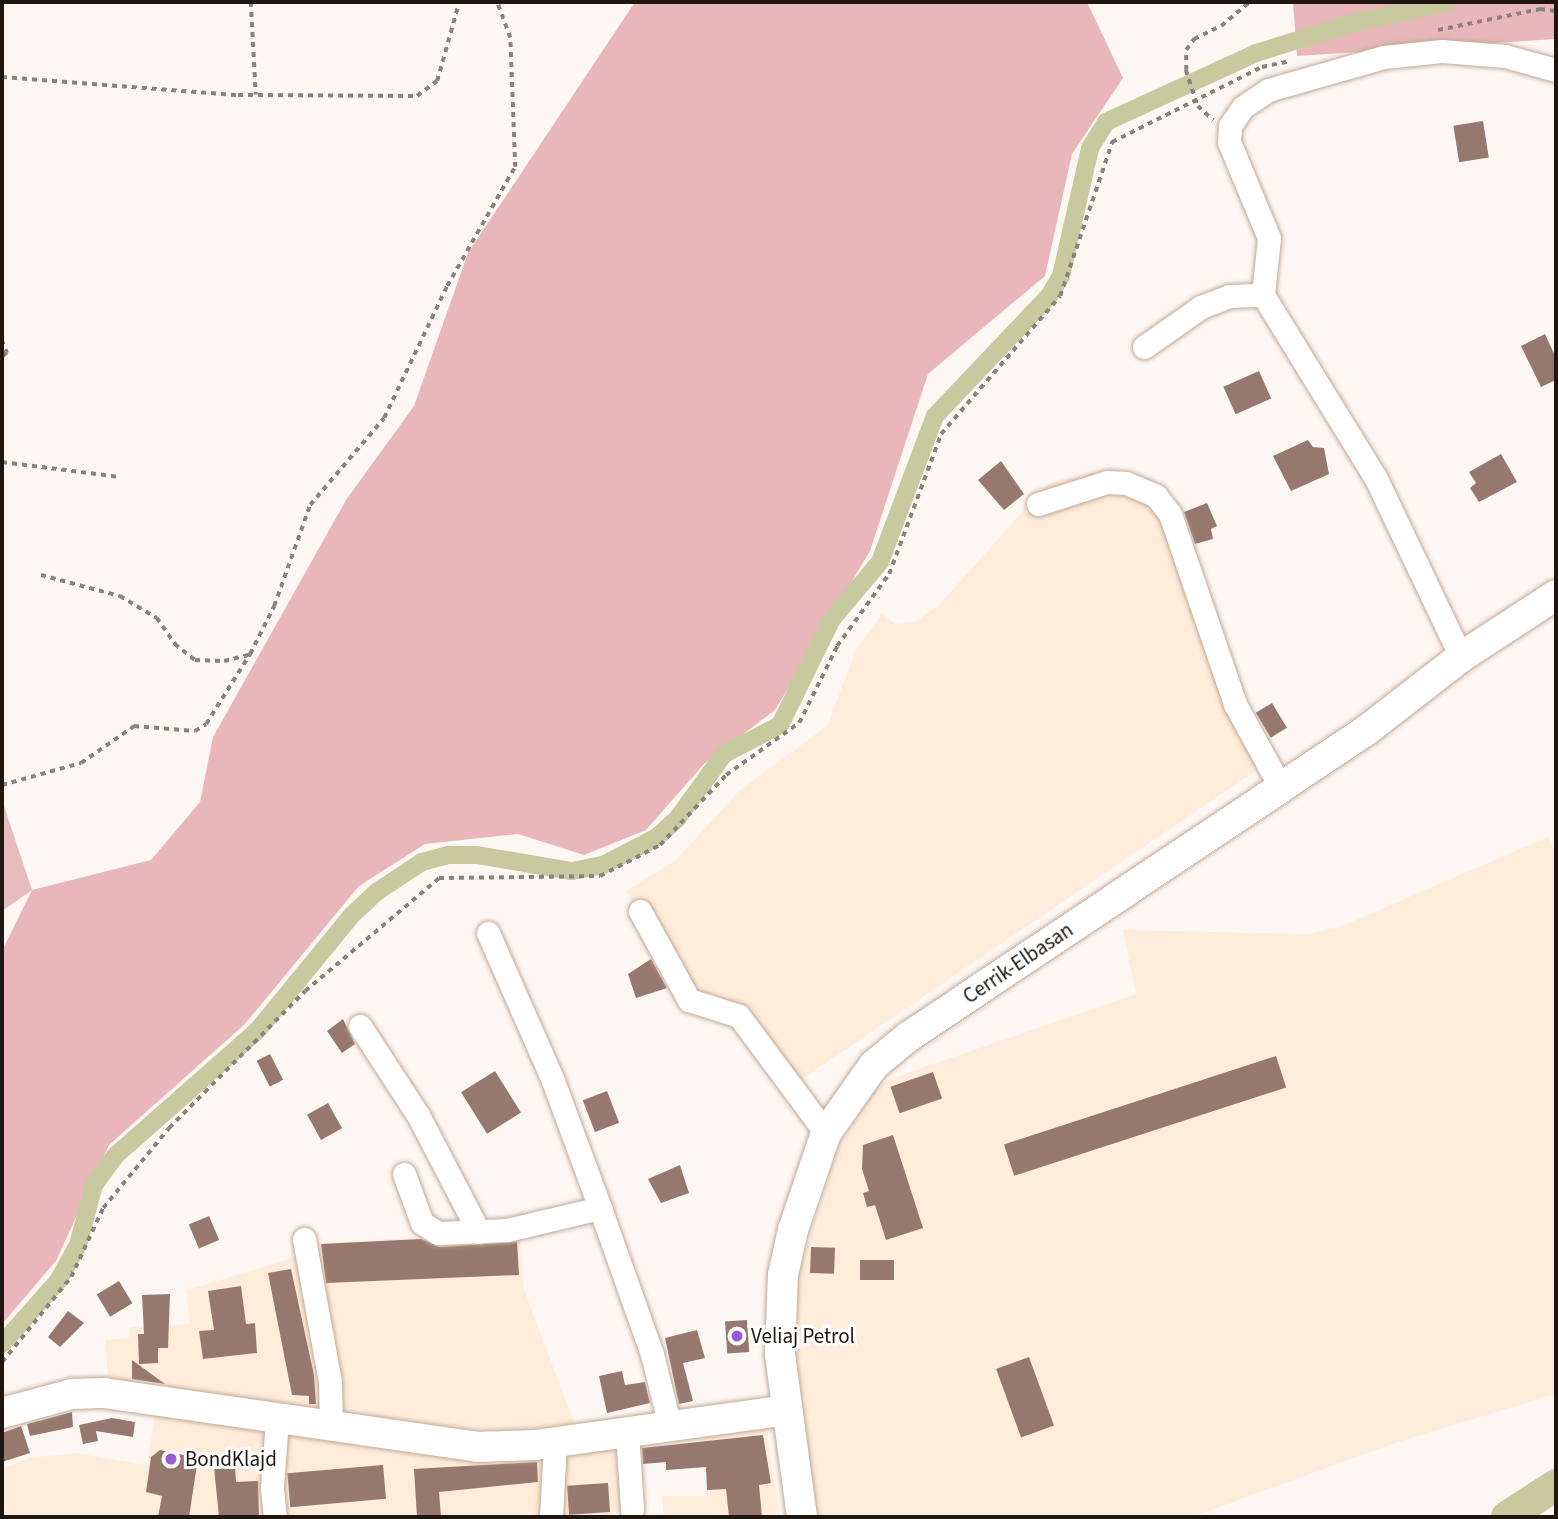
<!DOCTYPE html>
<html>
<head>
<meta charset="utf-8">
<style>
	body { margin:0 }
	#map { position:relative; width:1558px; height:1519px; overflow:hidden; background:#fdf7f3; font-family:"Source Sans 3",sans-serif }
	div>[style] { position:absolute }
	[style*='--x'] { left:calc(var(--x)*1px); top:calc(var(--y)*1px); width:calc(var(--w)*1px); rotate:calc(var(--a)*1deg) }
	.built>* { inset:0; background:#ffecdb }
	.green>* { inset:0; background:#e6bcbd }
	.forest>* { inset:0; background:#e9b7b9 }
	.canal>* { height:18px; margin:-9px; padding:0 9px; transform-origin:9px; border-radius:9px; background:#c7c99e }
	.river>* { height:32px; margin:-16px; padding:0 16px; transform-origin:16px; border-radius:16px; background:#c7c99e }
	.building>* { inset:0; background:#96786e; transform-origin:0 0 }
	.path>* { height:3.5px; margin-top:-1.75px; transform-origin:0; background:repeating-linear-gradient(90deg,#8a827d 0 5px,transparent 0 10px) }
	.roads { filter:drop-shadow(0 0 2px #c1a995) drop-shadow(0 0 2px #c1a995) }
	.minor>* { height:23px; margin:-11.5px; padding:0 11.5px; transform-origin:11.5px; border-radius:11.5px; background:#fff }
	.major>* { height:30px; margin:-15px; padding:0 15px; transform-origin:15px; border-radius:15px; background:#fff }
	.path-bridge>* { height:3.5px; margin-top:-1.75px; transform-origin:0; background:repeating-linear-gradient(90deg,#8a827d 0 5px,transparent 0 10px) }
	.dots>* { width:19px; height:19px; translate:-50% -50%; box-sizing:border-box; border:4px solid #fff; border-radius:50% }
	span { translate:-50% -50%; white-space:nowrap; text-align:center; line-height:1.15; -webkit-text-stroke:6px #fff; paint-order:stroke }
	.street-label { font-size:21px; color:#1f160f }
	.poi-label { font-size:21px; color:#1f160f }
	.left { translate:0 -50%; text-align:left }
	.frame { position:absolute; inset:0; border:4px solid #1f160f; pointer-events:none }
</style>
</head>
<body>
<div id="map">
	<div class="built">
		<i style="clip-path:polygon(1093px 472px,1127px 479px,1164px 510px,1267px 763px,780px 1094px,742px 1033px,723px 1017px,689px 1006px,626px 891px,675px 861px,739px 791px,827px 726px,857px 648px,882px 614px,896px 624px,917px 621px,940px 604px,1048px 483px)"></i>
		<i style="clip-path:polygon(1548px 837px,1556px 854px,1556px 1394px,1398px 1442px,1192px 1517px,816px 1517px,794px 1351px,795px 1284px,838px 1149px,870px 1094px,890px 1079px,1136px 994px,1123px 930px,1309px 934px,1342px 926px)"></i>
		<i style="clip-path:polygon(520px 1231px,524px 1290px,575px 1425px,530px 1431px,445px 1428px,108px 1378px,105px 1340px,129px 1338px,130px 1327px,189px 1324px,187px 1290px,290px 1259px,311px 1244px)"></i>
		<i style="clip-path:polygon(156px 1410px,618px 1442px,622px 1512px,614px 1513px,614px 1517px,2px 1517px,2px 1469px,29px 1458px,76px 1453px,147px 1465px)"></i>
		<i style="clip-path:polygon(766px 1428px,780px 1517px,664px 1517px,662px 1496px,707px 1496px,704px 1435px)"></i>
	</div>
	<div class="green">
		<i style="clip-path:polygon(2px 800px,32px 890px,2px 911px)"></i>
	</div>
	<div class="forest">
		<i style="clip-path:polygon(635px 2px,1087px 2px,1123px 78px,1072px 154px,1045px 276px,928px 374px,870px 551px,775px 710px,704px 764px,646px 830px,584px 855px,518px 834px,425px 844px,359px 886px,244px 1025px,109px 1145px,56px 1261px,2px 1324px,2px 951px,32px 890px,151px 860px,200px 802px,213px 737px,346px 500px,414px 406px,468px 253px)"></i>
		<i style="clip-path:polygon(1293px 2px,1556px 2px,1556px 39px,1297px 56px)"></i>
	</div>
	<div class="canal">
		<i style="--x:2;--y:1344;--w:84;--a:-48.4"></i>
		<i style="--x:58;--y:1281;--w:41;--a:-60.9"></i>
		<i style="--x:78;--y:1245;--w:62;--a:-75.1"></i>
		<i style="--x:94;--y:1185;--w:36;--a:-54"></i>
		<i style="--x:115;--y:1156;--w:189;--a:-41.4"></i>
		<i style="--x:257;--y:1031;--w:150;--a:-50.7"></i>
		<i style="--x:352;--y:915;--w:35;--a:-43"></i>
		<i style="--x:378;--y:891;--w:53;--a:-33.4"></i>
		<i style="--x:422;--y:862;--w:28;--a:-15"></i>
		<i style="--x:449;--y:855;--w:28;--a:0"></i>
		<i style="--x:477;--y:855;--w:96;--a:9.6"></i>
		<i style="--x:572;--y:871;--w:32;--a:-11"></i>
		<i style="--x:603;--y:865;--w:61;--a:-27.4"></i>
		<i style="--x:657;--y:837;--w:27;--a:-42"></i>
		<i style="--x:677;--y:819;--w:80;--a:-54.1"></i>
		<i style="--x:724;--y:754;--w:63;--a:-27.4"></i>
		<i style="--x:780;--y:725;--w:118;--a:-63.9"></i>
		<i style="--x:832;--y:619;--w:75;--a:-49.9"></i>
		<i style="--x:880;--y:562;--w:156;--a:-69.4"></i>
		<i style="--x:935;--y:416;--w:166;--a:-46.5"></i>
		<i style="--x:1049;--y:296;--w:23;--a:-59"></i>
		<i style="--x:1061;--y:276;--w:131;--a:-77.2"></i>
		<i style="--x:1090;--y:148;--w:31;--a:-58"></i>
		<i style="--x:1106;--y:122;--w:165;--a:-24.7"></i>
		<i style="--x:1256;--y:53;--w:102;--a:-17.2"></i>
		<i style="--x:1353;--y:23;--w:97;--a:-12.5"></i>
	</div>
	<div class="river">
		<i style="--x:1507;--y:1517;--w:59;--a:-33.1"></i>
	</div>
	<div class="building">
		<i style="left:1483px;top:121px;width:37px;height:30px;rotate:81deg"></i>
		<i style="clip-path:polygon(1545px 334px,1556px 358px,1556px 380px,1541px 387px,1521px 346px)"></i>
		<i style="left:1259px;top:371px;width:30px;height:39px;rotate:66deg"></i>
		<i style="clip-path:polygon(1308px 440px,1313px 447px,1324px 448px,1329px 474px,1291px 491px,1273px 456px)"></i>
		<i style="clip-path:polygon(1501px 454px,1517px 482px,1479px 502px,1470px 488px,1476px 483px,1469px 472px)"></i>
		<i style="clip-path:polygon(1001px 461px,1024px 494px,1004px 510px,978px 480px)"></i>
		<i style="clip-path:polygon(1207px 503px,1217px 526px,1211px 529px,1213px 539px,1195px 544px,1184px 512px)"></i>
		<i style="left:1272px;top:703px;width:29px;height:19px;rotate:59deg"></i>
		<i style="clip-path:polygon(651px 959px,667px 988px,636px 998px,628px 974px)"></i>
		<i style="clip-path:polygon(343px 1019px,355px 1044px,342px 1053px,327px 1031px)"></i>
		<i style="left:270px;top:1054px;width:29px;height:15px;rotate:63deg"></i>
		<i style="left:1276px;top:1056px;width:33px;height:286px;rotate:72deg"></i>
		<i style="left:495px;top:1071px;width:49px;height:40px;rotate:58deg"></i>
		<i style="left:933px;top:1072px;width:28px;height:45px;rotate:71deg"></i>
		<i style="left:607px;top:1091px;width:34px;height:26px;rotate:69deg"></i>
		<i style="left:328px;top:1103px;width:29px;height:24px;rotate:61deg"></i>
		<i style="clip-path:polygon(893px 1135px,923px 1228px,886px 1240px,875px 1205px,867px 1207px,863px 1193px,869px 1191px,862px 1169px,863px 1145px)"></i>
		<i style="clip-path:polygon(680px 1165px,689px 1193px,661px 1203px,648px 1179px)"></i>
		<i style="left:209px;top:1216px;width:26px;height:22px;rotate:67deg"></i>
		<i style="clip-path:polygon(421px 1239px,439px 1247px,517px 1242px,519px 1275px,326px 1283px,321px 1244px)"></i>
		<i style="left:811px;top:1247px;width:24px;height:26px;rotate:2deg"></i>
		<i style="left:860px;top:1260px;width:34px;height:20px"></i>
		<i style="clip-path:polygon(291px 1269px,314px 1375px,316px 1404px,309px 1404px,309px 1396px,292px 1395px,268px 1273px)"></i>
		<i style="left:119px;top:1281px;width:26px;height:26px;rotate:59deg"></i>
		<i style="clip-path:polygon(241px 1286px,246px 1324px,255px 1323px,257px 1353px,203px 1359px,199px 1331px,214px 1330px,208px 1291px)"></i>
		<i style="clip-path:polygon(170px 1294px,168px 1348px,158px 1348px,158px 1363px,139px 1364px,138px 1334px,144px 1334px,142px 1295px)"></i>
		<i style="clip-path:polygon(68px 1311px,84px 1323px,60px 1347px,48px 1337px)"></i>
		<i style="left:747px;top:1320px;width:32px;height:22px;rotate:86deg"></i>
		<i style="clip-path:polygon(697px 1330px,705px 1358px,683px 1363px,693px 1401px,679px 1404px,665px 1338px)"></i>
		<i style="left:1029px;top:1357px;width:73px;height:35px;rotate:70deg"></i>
		<i style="clip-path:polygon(132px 1360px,165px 1384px,132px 1379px)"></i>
		<i style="clip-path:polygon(622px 1371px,625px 1385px,645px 1382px,650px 1403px,607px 1413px,599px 1376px)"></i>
		<i style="clip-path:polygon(72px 1412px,73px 1427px,30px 1436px,27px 1424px)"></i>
		<i style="clip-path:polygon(112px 1418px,135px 1422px,133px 1437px,96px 1431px,98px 1441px,83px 1444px,79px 1425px)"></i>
		<i style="clip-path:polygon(21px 1426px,30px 1453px,2px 1462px,2px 1433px)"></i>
		<i style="clip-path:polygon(763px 1435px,771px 1483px,759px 1485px,762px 1517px,729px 1517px,726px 1489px,707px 1490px,706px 1467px,666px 1470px,666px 1462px,643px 1464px,642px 1448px)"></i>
		<i style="clip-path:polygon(160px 1450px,198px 1458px,189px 1517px,158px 1517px,162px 1496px,146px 1492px,151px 1457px)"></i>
		<i style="clip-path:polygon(537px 1462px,538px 1482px,439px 1492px,441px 1517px,417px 1517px,414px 1469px)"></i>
		<i style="clip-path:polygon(235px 1465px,236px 1482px,258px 1481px,259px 1517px,219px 1517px,214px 1467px)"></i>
		<i style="left:383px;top:1465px;width:34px;height:96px;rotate:85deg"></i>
		<i style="left:608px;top:1483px;width:29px;height:41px;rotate:86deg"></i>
	</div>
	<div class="path">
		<i style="--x:251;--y:2;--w:93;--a:86.9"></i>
		<i style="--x:1438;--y:30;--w:104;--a:-11.6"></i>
		<i style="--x:1540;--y:9;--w:16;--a:7"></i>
		<i style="--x:1186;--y:70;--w:20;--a:-90"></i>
		<i style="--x:1186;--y:50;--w:14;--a:-54"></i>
		<i style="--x:1194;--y:39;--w:30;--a:-26"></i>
		<i style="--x:1221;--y:26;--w:38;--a:-40"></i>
		<i style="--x:2;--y:77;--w:237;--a:4.4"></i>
		<i style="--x:238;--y:95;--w:179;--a:0.3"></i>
		<i style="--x:417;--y:96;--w:25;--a:-37"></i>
		<i style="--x:437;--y:81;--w:82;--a:-74.4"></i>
		<i style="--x:1198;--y:106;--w:21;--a:43"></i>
		<i style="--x:2;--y:340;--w:14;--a:69"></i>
		<i style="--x:7;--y:353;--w:6;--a:141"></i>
		<i style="--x:2;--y:462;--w:119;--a:7.2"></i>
		<i style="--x:41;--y:575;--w:82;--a:14.9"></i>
		<i style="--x:120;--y:596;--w:43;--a:30.7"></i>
		<i style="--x:157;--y:618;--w:32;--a:55"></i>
		<i style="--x:175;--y:644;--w:26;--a:39"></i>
		<i style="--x:195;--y:660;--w:29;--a:2"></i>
		<i style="--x:224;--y:661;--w:25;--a:-14"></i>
		<i style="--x:2;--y:785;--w:82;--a:-15.6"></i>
		<i style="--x:81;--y:763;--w:65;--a:-34.9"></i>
		<i style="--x:134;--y:726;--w:61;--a:4.7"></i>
		<i style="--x:195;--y:731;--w:13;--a:-32"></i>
		<i style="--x:206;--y:724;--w:83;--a:-57.8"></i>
		<i style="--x:250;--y:654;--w:54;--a:-63.4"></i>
		<i style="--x:274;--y:606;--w:107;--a:-70.4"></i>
		<i style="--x:310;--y:505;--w:114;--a:-49.6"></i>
		<i style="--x:384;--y:418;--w:146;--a:-64.5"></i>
		<i style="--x:447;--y:286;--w:137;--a:-60.3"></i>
		<i style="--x:515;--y:167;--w:129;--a:-92.2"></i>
		<i style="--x:510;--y:38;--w:38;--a:-110"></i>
		<i style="--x:2;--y:1362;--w:109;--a:-50.9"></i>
		<i style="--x:71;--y:1277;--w:76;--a:-65.1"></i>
		<i style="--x:103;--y:1208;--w:104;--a:-50.5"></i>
		<i style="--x:169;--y:1128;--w:193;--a:-45.2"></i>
		<i style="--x:305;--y:991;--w:175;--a:-40.1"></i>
		<i style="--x:439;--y:878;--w:161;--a:-0.7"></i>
		<i style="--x:600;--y:876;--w:68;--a:-27.3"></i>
		<i style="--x:660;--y:845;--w:96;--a:-46.7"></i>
		<i style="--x:726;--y:775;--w:90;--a:-35.5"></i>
		<i style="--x:799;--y:723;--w:86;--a:-63.7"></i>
		<i style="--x:837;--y:646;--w:89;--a:-54.2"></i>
		<i style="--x:889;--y:574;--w:149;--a:-69.6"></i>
		<i style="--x:941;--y:434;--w:182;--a:-49.2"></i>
		<i style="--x:1060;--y:296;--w:163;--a:-71.3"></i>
		<i style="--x:1112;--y:142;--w:168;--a:-26.6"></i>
		<i style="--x:1262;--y:67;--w:29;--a:-12"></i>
	</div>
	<div class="roads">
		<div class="minor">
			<i style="--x:1144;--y:347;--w:70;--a:-35.1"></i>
			<i style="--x:1201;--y:307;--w:30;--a:-21"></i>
			<i style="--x:1229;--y:296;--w:34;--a:-2"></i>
			<i style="--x:1038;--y:504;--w:72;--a:-17.7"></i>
			<i style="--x:1107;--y:482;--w:19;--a:3"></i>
			<i style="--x:1126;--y:483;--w:33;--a:23"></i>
			<i style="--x:1156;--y:496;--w:23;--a:52"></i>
			<i style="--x:1170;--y:514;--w:201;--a:71.1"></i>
			<i style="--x:1235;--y:704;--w:96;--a:61.3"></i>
			<i style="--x:1461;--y:657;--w:199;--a:-115.5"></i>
			<i style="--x:1375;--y:477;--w:214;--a:-121.6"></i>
			<i style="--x:1263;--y:295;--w:57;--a:-84"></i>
			<i style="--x:1269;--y:238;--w:104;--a:-112.6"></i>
			<i style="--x:1229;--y:142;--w:16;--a:-86"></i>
			<i style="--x:1230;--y:126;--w:23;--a:-56"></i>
			<i style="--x:1243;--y:107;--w:30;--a:-34"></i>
			<i style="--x:1268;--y:90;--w:121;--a:-15.9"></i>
			<i style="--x:1384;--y:57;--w:58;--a:-5.9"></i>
			<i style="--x:1442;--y:51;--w:63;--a:4.5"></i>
			<i style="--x:1505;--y:56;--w:53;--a:15.4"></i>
			<i style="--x:640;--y:911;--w:102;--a:61.2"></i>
			<i style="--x:689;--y:1000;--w:52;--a:17.7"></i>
			<i style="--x:739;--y:1016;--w:146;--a:53.4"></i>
			<i style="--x:488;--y:933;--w:158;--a:66.2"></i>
			<i style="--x:552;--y:1078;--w:139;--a:69.7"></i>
			<i style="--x:600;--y:1208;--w:155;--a:70.4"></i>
			<i style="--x:652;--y:1354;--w:75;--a:76.1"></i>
			<i style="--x:360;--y:1026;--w:106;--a:56.9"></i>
			<i style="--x:418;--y:1115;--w:132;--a:62.5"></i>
			<i style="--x:404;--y:1174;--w:52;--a:69.8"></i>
			<i style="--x:422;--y:1223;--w:19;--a:32"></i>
			<i style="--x:438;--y:1233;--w:69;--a:-2.5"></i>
			<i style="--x:507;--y:1230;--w:96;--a:-13.3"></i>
			<i style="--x:304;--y:1239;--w:145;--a:79.7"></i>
			<i style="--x:330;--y:1382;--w:45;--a:88.7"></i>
			<i style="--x:627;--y:1432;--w:78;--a:86.3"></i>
			<i style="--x:275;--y:1517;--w:30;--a:-96"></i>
			<i style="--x:272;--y:1487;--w:68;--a:-85.8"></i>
			<i style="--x:551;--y:1517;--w:75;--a:-86.9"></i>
		</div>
		<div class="major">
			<i style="--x:2;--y:1413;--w:73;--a:-15.2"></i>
			<i style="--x:72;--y:1394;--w:32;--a:-2"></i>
			<i style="--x:104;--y:1393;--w:377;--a:8.2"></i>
			<i style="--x:477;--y:1447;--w:58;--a:-2"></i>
			<i style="--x:535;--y:1445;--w:254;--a:-7.9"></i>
			<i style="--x:802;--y:1517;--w:163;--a:-97.7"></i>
			<i style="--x:780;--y:1355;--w:80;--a:-87.9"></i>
			<i style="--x:783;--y:1275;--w:46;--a:-77.5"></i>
			<i style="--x:793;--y:1230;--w:102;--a:-71.2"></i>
			<i style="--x:826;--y:1133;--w:83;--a:-54.8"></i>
			<i style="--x:874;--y:1065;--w:44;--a:-39.5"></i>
			<i style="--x:908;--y:1037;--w:552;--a:-33.78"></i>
			<i style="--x:1367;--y:730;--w:119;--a:-37.8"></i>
			<i style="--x:1461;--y:657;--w:113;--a:-33.1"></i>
		</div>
	</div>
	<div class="path-bridge">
		<i style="--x:1186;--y:70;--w:38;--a:72"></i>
	</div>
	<div class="dots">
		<i style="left:737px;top:1336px;background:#995cd3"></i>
		<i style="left:171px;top:1459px;background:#995cd3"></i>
	</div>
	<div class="street-label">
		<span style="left:1018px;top:963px;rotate:-34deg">Cerrik-Elbasan</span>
	</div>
	<div class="poi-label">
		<span class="left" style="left:751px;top:1336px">Veliaj Petrol</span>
		<span class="left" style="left:185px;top:1459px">BondKlajd</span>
	</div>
	<div class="frame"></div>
</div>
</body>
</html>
